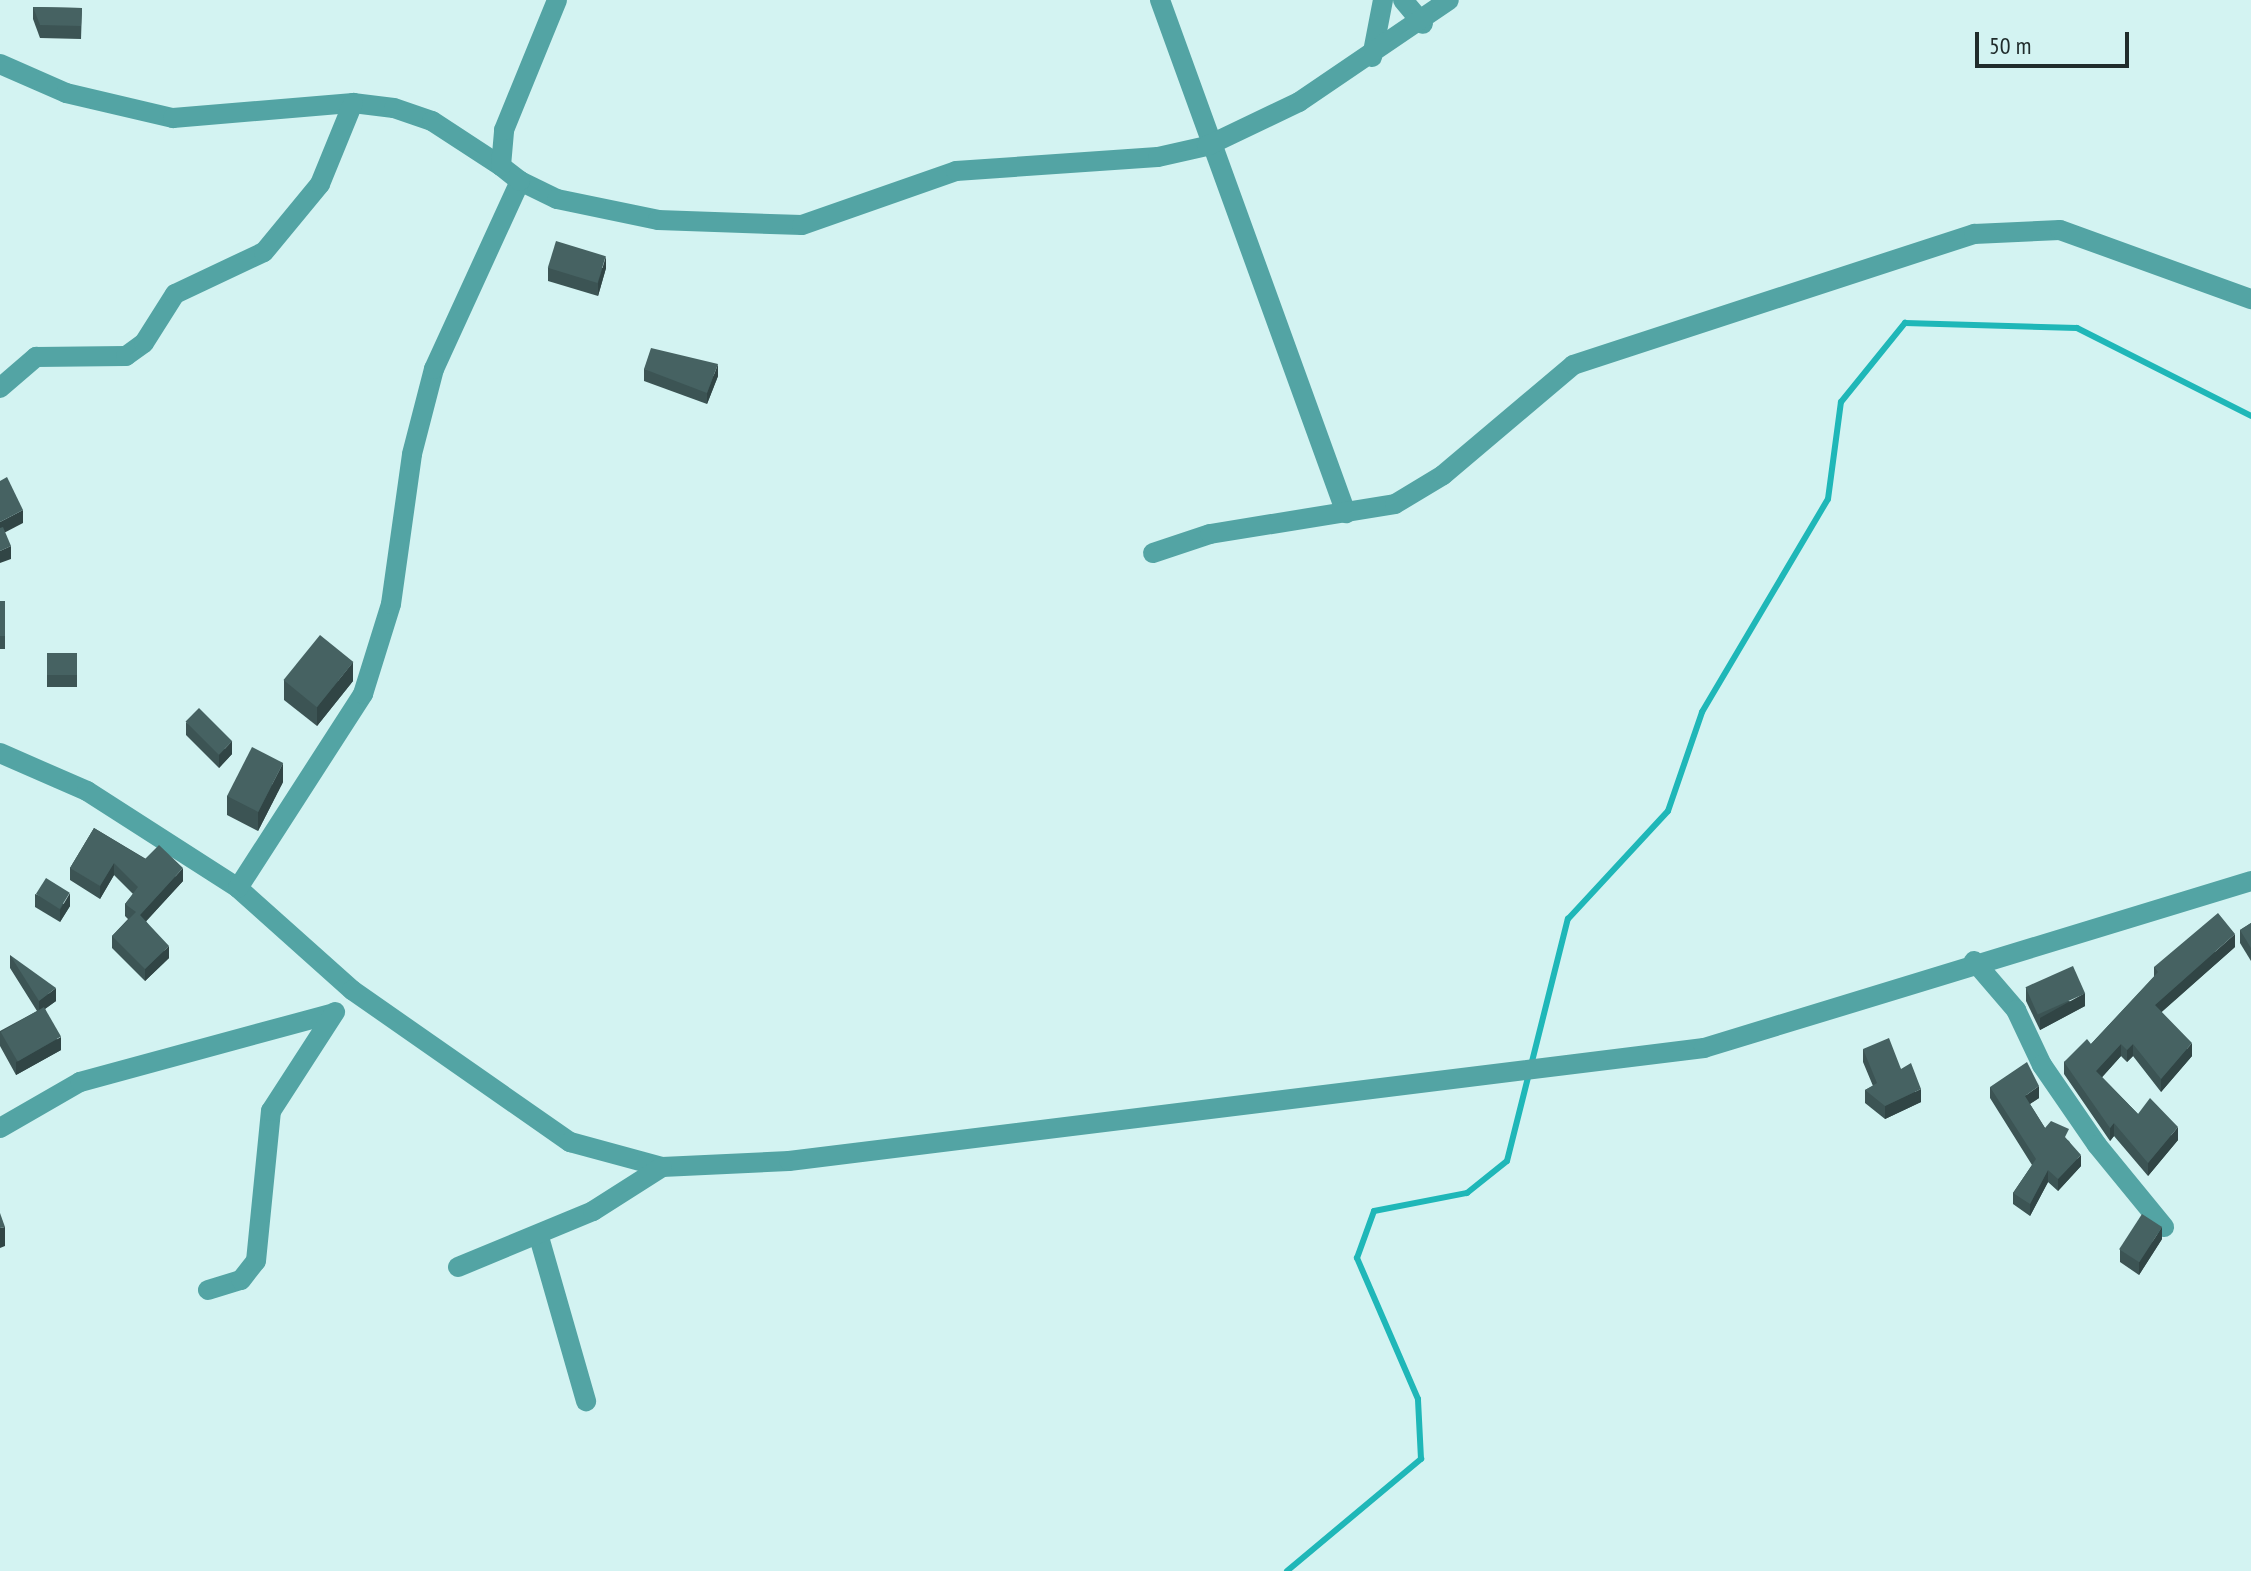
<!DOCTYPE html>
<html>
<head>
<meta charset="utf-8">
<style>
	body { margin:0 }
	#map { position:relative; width:2251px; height:1571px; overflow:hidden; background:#d3f3f2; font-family:"PT Sans Narrow",sans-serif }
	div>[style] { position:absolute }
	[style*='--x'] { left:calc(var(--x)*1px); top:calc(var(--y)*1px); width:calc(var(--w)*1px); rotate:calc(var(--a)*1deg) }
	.stream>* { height:6px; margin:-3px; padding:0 3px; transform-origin:3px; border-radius:3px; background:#1fb7b8 }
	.minor>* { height:20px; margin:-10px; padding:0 10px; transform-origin:10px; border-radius:10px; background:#53a4a4 }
	.wall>* { inset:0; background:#3c5454; transform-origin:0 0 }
	.shaded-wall>* { inset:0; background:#314545 }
	.building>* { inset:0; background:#466262; transform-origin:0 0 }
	span { translate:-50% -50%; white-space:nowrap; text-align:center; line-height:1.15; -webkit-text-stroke:8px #d3f3f2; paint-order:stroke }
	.scale { position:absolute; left:1975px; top:32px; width:154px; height:36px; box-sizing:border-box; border:4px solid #202c2c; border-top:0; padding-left:10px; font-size:24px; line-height:28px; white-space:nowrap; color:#202c2c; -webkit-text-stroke:6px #d3f3f2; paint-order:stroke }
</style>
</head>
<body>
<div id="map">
	<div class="stream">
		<i style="--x:1287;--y:1571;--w:175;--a:-39.9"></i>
		<i style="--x:1421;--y:1459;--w:60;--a:-92.9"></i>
		<i style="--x:1418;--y:1399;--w:154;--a:-113.4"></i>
		<i style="--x:1357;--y:1258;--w:50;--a:-70.1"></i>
		<i style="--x:1374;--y:1211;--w:95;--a:-11"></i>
		<i style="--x:1467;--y:1193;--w:51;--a:-38.7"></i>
		<i style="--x:1507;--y:1161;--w:250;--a:-75.9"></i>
		<i style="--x:1568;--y:919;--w:147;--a:-47.2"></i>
		<i style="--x:1668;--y:811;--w:105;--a:-71"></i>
		<i style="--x:1702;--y:712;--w:247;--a:-59.4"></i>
		<i style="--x:1828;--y:499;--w:98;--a:-82.4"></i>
		<i style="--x:1841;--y:402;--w:102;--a:-51"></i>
		<i style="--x:1905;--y:323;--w:172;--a:1.7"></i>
		<i style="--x:2077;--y:328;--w:195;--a:26.8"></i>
	</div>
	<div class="minor">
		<i style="--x:1160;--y:0;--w:546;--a:70.07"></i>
		<i style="--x:1403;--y:0;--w:31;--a:50"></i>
		<i style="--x:1372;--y:57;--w:58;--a:-79.1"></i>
		<i style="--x:0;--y:64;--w:72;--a:23.7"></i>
		<i style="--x:66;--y:93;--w:110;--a:13.2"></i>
		<i style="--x:173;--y:118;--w:181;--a:-4.8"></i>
		<i style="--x:353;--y:103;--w:41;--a:7"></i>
		<i style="--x:394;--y:108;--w:40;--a:18.9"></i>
		<i style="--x:432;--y:121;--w:82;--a:33.1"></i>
		<i style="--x:520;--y:181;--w:41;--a:25.9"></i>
		<i style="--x:557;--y:199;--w:103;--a:11.7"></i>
		<i style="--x:658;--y:220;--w:144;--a:2"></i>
		<i style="--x:802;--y:225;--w:163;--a:-19.3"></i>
		<i style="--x:956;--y:171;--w:202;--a:-4"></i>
		<i style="--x:1158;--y:157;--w:50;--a:-12.7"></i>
		<i style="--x:1207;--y:146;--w:102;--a:-25.6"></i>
		<i style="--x:1299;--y:102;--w:181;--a:-34.2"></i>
		<i style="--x:0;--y:388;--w:48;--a:-40.7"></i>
		<i style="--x:36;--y:357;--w:90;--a:-0.6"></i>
		<i style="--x:126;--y:356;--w:22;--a:-36"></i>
		<i style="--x:144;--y:343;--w:58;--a:-57.7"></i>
		<i style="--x:175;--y:294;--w:98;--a:-25.3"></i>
		<i style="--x:264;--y:252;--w:88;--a:-50.5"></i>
		<i style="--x:320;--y:184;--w:87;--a:-67.8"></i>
		<i style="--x:1153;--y:553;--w:60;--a:-18.4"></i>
		<i style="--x:1210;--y:534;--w:187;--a:-9.2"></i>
		<i style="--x:1395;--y:504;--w:56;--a:-31.1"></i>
		<i style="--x:1443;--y:475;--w:170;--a:-40.2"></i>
		<i style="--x:1573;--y:365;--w:422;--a:-18.1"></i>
		<i style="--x:1974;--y:234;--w:86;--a:-2.7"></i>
		<i style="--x:2060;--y:230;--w:203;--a:19.9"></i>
		<i style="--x:0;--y:753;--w:95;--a:23.6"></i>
		<i style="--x:87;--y:791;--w:179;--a:32.7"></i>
		<i style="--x:238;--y:888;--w:153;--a:41.8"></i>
		<i style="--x:352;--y:990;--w:266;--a:34.9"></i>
		<i style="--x:570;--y:1142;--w:95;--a:15.2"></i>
		<i style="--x:662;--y:1167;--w:127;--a:-2.7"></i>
		<i style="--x:789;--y:1161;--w:922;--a:-7.04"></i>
		<i style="--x:1704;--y:1048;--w:572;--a:-16.98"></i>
		<i style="--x:238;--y:888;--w:231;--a:-57.2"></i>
		<i style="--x:363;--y:694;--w:94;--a:-72.7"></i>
		<i style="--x:391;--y:604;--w:151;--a:-82"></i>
		<i style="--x:412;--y:454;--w:88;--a:-75.5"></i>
		<i style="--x:434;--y:369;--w:207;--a:-65.4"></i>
		<i style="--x:520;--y:181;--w:24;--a:-142"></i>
		<i style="--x:501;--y:166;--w:36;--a:-85"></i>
		<i style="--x:504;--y:130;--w:140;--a:-67.8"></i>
		<i style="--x:1974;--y:961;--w:65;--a:49.4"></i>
		<i style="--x:2016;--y:1010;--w:61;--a:64.7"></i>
		<i style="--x:2042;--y:1065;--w:97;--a:55.5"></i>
		<i style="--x:2097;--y:1145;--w:106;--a:50.7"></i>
		<i style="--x:0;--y:1128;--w:92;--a:-29.9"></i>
		<i style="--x:80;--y:1082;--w:263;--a:-15.2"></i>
		<i style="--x:539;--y:1237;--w:171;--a:74"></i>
		<i style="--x:458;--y:1267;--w:146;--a:-22.5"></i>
		<i style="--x:593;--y:1211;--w:82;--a:-32.5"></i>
		<i style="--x:208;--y:1290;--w:34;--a:-17"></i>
		<i style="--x:241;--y:1280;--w:24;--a:-52"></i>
		<i style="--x:256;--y:1261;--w:151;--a:-84.3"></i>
		<i style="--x:271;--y:1111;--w:118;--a:-57.1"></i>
	</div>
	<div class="wall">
		<i style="clip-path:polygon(33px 7px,82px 8px,81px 39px,40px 38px,33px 19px)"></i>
		<i style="clip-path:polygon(548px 268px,606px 268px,598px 296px,548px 281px)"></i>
		<i style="clip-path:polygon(644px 369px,718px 376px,707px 404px,644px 381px)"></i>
		<i style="left:0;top:601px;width:5px;height:48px"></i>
		<i style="left:47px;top:653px;width:30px;height:34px"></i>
		<i style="clip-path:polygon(284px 680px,353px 681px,317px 726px,284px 700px)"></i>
		<i style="clip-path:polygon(186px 722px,232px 754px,219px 768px,186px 735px)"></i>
		<i style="clip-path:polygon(283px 782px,258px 831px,227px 815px,227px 796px)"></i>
		<i style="clip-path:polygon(94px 828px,183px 881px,146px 921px,169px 958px,145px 981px,112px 948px,112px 936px,128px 919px,125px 916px,125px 904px,133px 894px,114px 875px,100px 899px,70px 880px,70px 868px)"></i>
		<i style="clip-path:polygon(35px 894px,70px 906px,60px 922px,35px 907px)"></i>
		<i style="clip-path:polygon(2251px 923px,2251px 961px,2240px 943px,2240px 930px)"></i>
		<i style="clip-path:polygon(2235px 947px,2161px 1012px,2192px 1056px,2161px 1092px,2133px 1056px,2127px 1062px,2121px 1056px,2102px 1077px,2138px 1114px,2178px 1140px,2148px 1176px,2114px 1136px,2110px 1141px,2064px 1074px,2064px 1062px,2091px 1044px,2154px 977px,2154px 967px)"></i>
		<i style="clip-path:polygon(10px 955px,56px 1001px,45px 1009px,61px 1050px,16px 1075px,0 1046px,0 1031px,37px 1011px,10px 968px)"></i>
		<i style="clip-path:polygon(2026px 988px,2085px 1006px,2040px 1030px,2026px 1001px)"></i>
		<i style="clip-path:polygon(1863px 1049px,1901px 1069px,1921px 1102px,1885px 1119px,1865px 1103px,1865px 1090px,1873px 1086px,1863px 1062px)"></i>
		<i style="clip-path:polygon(1990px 1087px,2039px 1098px,2030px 1104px,2045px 1128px,2069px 1141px,2081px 1166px,2058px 1191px,2048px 1182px,2030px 1216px,2013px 1204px,2013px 1193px,2032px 1165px,1990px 1098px)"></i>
		<i style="clip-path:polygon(2162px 1239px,2139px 1275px,2120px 1262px,2120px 1250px)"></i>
	</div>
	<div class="shaded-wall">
		<i style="clip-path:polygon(606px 256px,606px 268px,598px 296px,598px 283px)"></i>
		<i style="clip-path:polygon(718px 364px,718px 376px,707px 404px,707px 393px)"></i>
		<i style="clip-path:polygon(23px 510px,23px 523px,0 535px,0 522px)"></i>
		<i style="clip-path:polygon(11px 546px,11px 559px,0 563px,0 551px)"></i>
		<i style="clip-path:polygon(353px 662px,353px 681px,317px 726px,317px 707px)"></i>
		<i style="clip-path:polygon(232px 741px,232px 754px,219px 768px,219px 755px)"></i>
		<i style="clip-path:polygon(283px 763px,283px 782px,258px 831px,258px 812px)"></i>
		<i style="clip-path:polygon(114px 863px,114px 875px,100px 899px,100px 886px)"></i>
		<i style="clip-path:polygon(183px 868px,183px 881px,140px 928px,140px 915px)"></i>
		<i style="clip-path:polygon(70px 893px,70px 906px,60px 922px,60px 910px)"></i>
		<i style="clip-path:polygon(2235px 934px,2235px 947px,2155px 1018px,2155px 1005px)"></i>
		<i style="clip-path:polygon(169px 946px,169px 958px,145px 981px,145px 969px)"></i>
		<i style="clip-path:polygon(56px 988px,56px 1001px,39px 1013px,39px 1001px)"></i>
		<i style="clip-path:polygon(2085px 993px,2085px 1006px,2040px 1030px,2040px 1018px)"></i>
		<i style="clip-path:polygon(61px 1037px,61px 1050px,16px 1075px,16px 1062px)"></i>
		<i style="clip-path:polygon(2192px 1043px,2192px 1056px,2161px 1092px,2161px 1079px)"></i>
		<i style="clip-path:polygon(2121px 1044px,2121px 1056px,2096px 1084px,2096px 1071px)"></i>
		<i style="clip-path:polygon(2133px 1044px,2133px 1056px,2127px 1062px,2127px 1050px)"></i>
		<i style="clip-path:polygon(2039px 1086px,2039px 1098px,2025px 1107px,2025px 1096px)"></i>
		<i style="clip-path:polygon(1921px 1089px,1921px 1102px,1885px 1119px,1885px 1106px)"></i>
		<i style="clip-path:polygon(2114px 1123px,2114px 1136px,2110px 1141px,2110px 1128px)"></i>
		<i style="clip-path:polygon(2178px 1127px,2178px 1140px,2148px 1176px,2148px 1163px)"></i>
		<i style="clip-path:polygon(2081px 1155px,2081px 1166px,2058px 1191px,2058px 1179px)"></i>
		<i style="clip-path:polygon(2048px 1170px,2048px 1182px,2030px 1216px,2030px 1204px)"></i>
		<i style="clip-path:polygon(5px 1227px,5px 1246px,0 1248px,0 1228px)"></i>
		<i style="clip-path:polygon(2162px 1227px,2162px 1239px,2139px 1275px,2139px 1262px)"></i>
	</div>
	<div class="building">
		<i style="clip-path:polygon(33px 7px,82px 8px,81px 26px,40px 25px)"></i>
		<i style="left:556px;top:241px;width:52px;height:28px;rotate:17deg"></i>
		<i style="clip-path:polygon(651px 348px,718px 364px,707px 393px,644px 369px)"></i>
		<i style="clip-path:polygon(7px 477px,23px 510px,0 522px,0 481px)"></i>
		<i style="clip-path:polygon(3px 527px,11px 546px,0 551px,0 528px)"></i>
		<i style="left:0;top:601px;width:5px;height:35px"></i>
		<i style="left:320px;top:635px;width:43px;height:58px;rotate:39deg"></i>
		<i style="left:47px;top:653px;width:30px;height:22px"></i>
		<i style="left:199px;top:708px;width:47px;height:19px;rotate:45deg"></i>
		<i style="left:252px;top:747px;width:35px;height:55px;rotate:27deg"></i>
		<i style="clip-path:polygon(94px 828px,145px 859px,159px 845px,183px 868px,140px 915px,169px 946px,145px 969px,112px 936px,136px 912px,125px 904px,138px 887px,114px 863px,100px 886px,70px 868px)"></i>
		<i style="left:46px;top:878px;width:28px;height:19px;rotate:32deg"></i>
		<i style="clip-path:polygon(2218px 913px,2235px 934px,2155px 1005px,2192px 1043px,2161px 1079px,2133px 1044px,2127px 1050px,2121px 1044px,2096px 1071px,2138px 1114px,2150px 1098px,2178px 1127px,2148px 1163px,2114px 1123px,2110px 1128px,2064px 1062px,2087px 1039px,2091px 1044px,2158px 972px,2154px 967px)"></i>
		<i style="clip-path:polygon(2251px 923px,2251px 948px,2240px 930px)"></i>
		<i style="clip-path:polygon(10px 955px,56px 988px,39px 1001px)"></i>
		<i style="left:2073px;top:966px;width:30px;height:52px;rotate:66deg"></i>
		<i style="left:44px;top:1007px;width:34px;height:50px;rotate:60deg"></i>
		<i style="clip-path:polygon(1889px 1038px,1901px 1069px,1911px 1063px,1921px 1089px,1885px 1106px,1865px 1090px,1877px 1083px,1863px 1049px)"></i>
		<i style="clip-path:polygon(2027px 1062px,2039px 1086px,2025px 1096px,2045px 1128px,2051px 1121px,2069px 1129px,2065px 1137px,2081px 1155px,2058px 1179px,2048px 1170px,2030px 1204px,2013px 1193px,2036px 1159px,1990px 1087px)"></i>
		<i style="clip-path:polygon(0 1213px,5px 1227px,0 1228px)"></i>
		<i style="left:2142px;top:1214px;width:24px;height:42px;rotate:33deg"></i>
	</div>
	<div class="scale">50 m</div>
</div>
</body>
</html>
